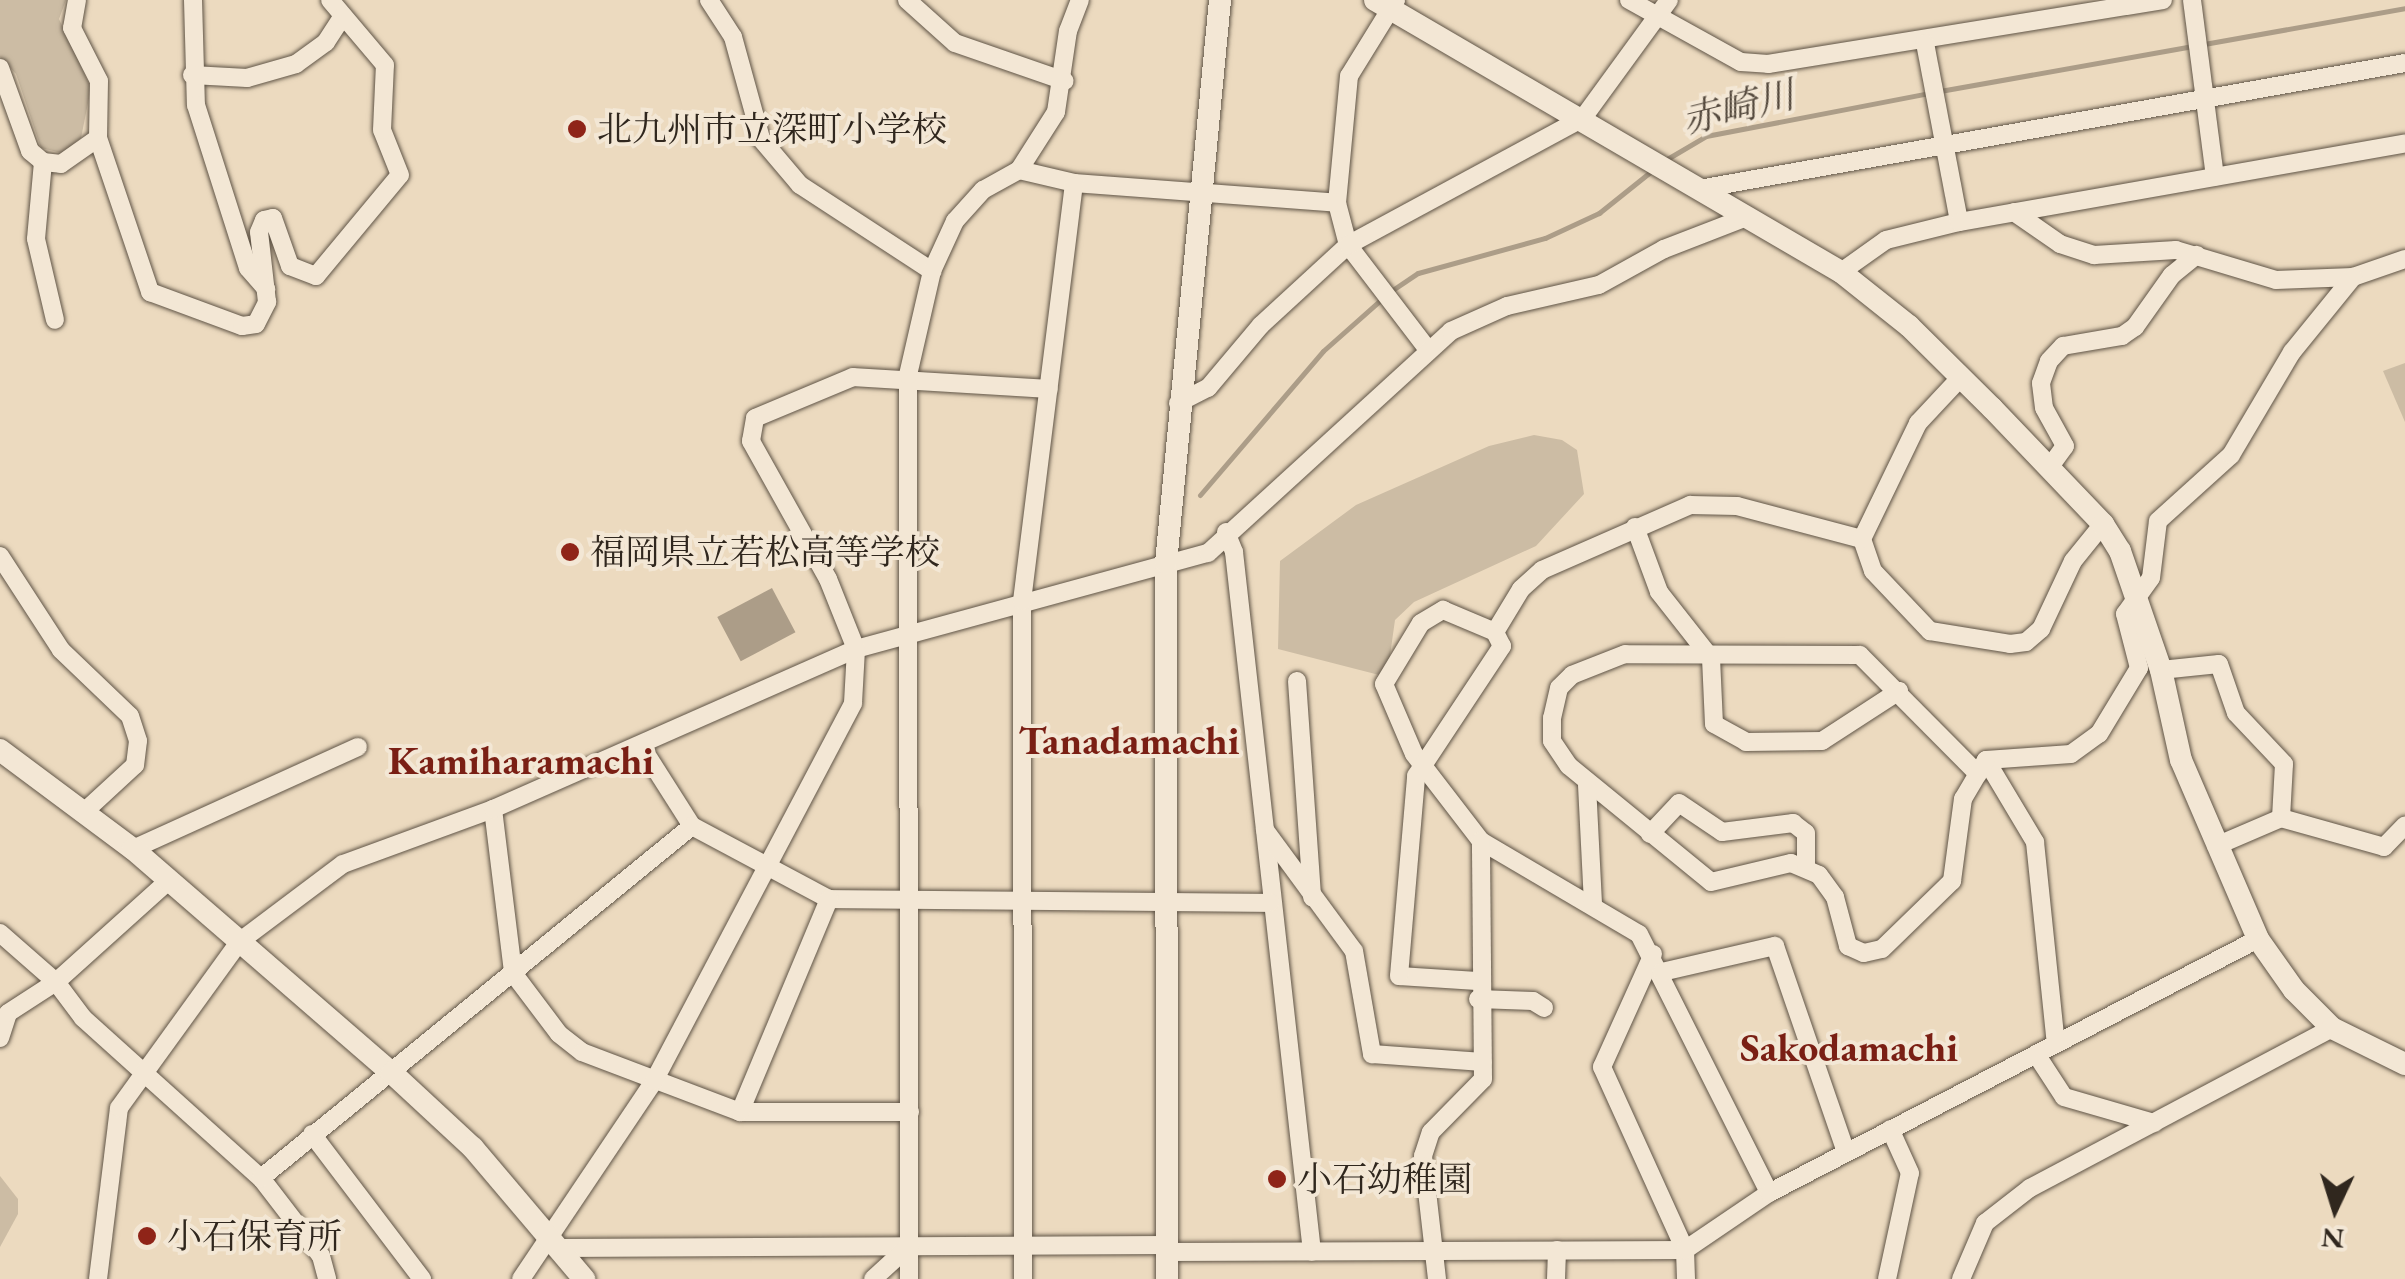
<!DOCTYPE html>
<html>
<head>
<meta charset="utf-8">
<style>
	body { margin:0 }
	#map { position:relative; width:2405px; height:1279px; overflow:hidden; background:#ecdabf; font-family:"EB Garamond","Noto Serif JP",serif }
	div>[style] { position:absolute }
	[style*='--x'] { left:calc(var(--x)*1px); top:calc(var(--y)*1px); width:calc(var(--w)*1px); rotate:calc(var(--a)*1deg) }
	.green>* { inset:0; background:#ccbca4 }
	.water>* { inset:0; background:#ac9d88; transform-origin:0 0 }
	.stream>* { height:5px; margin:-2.5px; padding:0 2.5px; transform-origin:2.5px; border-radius:2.5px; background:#ac9d88 }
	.roads { filter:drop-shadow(0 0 2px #5f5446) drop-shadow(0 0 2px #5f5446) }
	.minor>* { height:18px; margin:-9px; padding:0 9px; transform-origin:9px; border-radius:9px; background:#f3e7d5 }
	.tertiary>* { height:22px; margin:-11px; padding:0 11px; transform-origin:11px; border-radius:11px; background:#f3e7d5 }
	.dots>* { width:28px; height:28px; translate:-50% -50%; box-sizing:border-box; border:5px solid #f3e7d5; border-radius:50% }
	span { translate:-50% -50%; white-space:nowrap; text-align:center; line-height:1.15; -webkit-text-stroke:8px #f3e7d5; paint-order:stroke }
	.poi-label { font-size:35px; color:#30271e }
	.left { translate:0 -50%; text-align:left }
	.water-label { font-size:38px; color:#554a3e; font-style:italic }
	.quarter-label { font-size:40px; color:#7a1f14; font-weight:700 }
	.north { position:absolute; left:2285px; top:1159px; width:100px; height:100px; -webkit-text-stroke:8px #f3e7d5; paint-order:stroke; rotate:184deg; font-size:28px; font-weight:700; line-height:40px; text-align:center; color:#30271e }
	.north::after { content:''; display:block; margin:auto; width:35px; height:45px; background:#30271e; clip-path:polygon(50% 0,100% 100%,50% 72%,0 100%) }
</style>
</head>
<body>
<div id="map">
	<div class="green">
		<i style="clip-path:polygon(0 0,66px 0,59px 19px,91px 88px,81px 138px,62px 153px,41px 148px,16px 74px,0 57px)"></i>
		<i style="clip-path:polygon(2405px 363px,2405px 422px,2383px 371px)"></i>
		<i style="clip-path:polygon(1534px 435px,1562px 440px,1577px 450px,1584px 494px,1536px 546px,1414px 602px,1395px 620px,1387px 677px,1278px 649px,1280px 561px,1356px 505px,1489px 446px)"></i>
		<i style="clip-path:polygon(0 1176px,18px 1199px,18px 1214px,0 1247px)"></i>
	</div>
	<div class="water">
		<i style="left:772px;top:588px;width:50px;height:62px;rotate:62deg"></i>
	</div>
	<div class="stream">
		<i style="--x:1940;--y:91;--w:472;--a:-10.1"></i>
		<i style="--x:1662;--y:162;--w:51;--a:-30.6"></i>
		<i style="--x:1706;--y:136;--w:228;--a:-10.9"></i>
		<i style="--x:1391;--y:291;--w:32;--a:-34"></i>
		<i style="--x:1418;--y:273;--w:132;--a:-15.4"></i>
		<i style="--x:1545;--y:238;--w:60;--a:-24.8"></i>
		<i style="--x:1599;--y:213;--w:70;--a:-38.7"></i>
		<i style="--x:1200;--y:495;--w:189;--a:-49.5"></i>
		<i style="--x:1323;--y:351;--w:80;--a:-41.5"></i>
	</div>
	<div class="roads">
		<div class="minor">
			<i style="--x:77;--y:0;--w:28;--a:100"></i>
			<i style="--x:72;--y:28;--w:59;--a:63"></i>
			<i style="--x:99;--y:81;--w:57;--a:91"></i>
			<i style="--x:98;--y:138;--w:163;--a:71.3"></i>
			<i style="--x:150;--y:292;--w:98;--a:20.3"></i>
			<i style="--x:242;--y:326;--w:14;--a:-8"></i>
			<i style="--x:256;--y:324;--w:25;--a:-63"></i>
			<i style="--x:267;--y:302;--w:70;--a:-96.5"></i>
			<i style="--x:259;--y:232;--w:13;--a:-67"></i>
			<i style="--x:264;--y:220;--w:9;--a:-13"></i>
			<i style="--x:273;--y:218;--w:51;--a:70.5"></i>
			<i style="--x:290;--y:266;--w:28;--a:21"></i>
			<i style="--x:316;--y:276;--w:131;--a:-50.3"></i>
			<i style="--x:400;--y:175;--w:48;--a:-111.8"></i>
			<i style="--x:382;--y:130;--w:65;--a:-87.4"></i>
			<i style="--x:385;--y:65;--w:85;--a:-130.2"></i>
			<i style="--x:193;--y:0;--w:105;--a:88.4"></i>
			<i style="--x:196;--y:105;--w:171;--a:72.3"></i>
			<i style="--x:248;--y:268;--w:28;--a:49"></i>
			<i style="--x:709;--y:0;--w:44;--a:57"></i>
			<i style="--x:733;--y:37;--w:106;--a:74.6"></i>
			<i style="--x:761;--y:139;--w:60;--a:49.7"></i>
			<i style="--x:800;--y:185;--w:158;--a:33.1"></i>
			<i style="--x:907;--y:0;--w:64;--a:41.9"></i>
			<i style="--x:955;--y:43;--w:116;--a:19.1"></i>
			<i style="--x:1396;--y:0;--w:89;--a:121.7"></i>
			<i style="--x:1349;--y:76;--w:128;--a:95.4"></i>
			<i style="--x:1337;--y:203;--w:43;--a:75.3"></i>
			<i style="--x:1348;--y:245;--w:128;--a:52.6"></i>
			<i style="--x:1629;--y:0;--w:128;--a:29"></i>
			<i style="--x:1741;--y:62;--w:27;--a:4"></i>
			<i style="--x:1768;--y:64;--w:400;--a:-9.2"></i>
			<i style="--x:2192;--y:0;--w:178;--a:82.6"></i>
			<i style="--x:1925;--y:43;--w:182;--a:79.2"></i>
			<i style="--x:0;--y:68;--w:88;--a:70.1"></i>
			<i style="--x:30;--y:151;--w:17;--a:40"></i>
			<i style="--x:43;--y:162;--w:18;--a:6"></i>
			<i style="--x:61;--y:164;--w:45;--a:-35.1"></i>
			<i style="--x:192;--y:75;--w:55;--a:3.1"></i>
			<i style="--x:247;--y:78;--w:51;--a:-15.9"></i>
			<i style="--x:296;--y:64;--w:37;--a:-36"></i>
			<i style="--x:326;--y:42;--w:31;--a:-57"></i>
			<i style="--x:43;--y:162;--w:77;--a:95.2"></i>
			<i style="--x:36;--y:239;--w:83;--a:76.8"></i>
			<i style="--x:1019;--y:170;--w:57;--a:13.3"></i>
			<i style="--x:1074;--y:183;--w:264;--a:4.3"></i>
			<i style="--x:1699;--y:189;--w:717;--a:-10.12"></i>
			<i style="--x:2014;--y:212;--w:56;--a:34.8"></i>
			<i style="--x:2060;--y:244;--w:36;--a:18"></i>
			<i style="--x:2094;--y:255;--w:82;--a:-3.5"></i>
			<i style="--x:2176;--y:250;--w:104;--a:16.7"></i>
			<i style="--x:2276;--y:280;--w:77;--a:-2.2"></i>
			<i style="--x:2353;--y:277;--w:55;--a:-19.1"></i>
			<i style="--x:1841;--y:272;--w:55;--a:-35.4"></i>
			<i style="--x:1886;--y:240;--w:75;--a:-13.9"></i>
			<i style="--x:1959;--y:222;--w:453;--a:-10"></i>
			<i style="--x:1178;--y:403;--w:34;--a:-27"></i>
			<i style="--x:1208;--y:388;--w:82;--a:-49.9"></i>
			<i style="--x:1261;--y:325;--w:118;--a:-42.6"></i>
			<i style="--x:1348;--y:245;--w:267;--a:-28.4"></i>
			<i style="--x:1583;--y:118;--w:146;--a:-53.9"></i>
			<i style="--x:2049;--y:468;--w:27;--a:-54"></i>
			<i style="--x:2065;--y:446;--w:43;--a:-118.9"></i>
			<i style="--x:2044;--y:408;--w:25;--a:-97"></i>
			<i style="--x:2041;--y:383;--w:23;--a:-70"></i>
			<i style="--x:2049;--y:361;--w:21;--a:-47"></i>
			<i style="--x:2063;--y:346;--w:60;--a:-9.6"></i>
			<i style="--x:2122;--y:336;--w:16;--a:-35"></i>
			<i style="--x:2135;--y:327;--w:64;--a:-54.6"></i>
			<i style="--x:2172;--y:275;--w:32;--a:-39"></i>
			<i style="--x:1635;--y:527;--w:69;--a:69.7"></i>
			<i style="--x:1659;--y:592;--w:84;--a:51.8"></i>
			<i style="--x:1711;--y:658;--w:66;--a:87.4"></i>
			<i style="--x:1714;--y:724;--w:37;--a:29"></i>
			<i style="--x:1746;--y:742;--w:76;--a:-0.8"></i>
			<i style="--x:1822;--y:741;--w:92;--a:-33"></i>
			<i style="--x:1226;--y:532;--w:22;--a:68"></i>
			<i style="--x:1234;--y:552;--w:704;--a:83.64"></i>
			<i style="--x:1862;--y:539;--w:34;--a:71"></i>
			<i style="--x:1873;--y:571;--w:83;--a:46.5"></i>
			<i style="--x:1930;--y:631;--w:81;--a:9.2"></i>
			<i style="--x:2010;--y:644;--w:16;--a:-7"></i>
			<i style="--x:2026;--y:642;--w:20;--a:-41"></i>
			<i style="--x:2041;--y:629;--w:75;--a:-64.8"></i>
			<i style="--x:2073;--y:561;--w:48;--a:-51"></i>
			<i style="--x:0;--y:556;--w:112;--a:57"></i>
			<i style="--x:61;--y:650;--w:95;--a:43.7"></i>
			<i style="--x:130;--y:716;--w:26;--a:72"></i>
			<i style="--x:138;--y:741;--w:24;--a:97"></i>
			<i style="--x:135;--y:765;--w:68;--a:137.4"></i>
			<i style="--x:2161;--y:670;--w:58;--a:-5.9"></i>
			<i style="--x:2219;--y:664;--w:52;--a:70.9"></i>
			<i style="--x:2236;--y:713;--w:70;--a:46.7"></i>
			<i style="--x:2284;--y:764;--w:54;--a:93.2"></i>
			<i style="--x:1297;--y:681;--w:217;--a:86"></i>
			<i style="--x:1384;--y:684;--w:71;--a:-58.8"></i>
			<i style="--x:1421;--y:623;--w:26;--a:-31"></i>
			<i style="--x:1443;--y:610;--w:56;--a:22.9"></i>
			<i style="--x:1495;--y:632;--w:50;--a:-58.8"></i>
			<i style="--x:1521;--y:589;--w:28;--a:-42"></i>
			<i style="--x:1542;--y:570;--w:162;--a:-23.7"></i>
			<i style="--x:1690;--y:505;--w:47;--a:1.2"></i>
			<i style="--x:1737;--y:506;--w:129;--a:14.8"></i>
			<i style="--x:1862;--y:539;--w:129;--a:-64.2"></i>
			<i style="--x:1918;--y:423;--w:63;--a:-46.9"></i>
			<i style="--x:1384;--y:684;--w:76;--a:66.8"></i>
			<i style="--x:1414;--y:754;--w:110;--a:52.4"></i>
			<i style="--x:1481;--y:841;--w:183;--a:30.5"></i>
			<i style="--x:1639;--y:934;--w:290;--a:63.3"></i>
			<i style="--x:641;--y:746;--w:95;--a:57.5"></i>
			<i style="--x:692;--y:826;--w:155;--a:28.1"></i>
			<i style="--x:829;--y:899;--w:441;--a:0.5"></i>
			<i style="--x:1986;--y:760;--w:85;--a:-4"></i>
			<i style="--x:2071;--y:754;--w:34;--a:-36"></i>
			<i style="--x:2099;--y:734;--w:77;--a:-58.8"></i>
			<i style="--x:2139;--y:668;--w:56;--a:-104.5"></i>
			<i style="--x:2125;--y:614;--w:44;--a:-54.2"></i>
			<i style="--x:2151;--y:578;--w:57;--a:-83"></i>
			<i style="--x:2158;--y:521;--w:98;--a:-42.1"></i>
			<i style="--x:2231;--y:455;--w:120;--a:-59.4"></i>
			<i style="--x:2292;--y:352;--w:97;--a:-50.9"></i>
			<i style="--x:1986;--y:760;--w:96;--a:59.1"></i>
			<i style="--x:2035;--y:842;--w:203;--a:84.1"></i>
			<i style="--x:1978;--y:774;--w:168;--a:-134.8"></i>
			<i style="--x:1860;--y:655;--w:235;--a:-179.8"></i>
			<i style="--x:1625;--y:654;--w:57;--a:158.4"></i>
			<i style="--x:1572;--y:675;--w:18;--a:135"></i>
			<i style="--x:1559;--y:688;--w:31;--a:103"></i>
			<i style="--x:1552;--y:718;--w:23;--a:90"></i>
			<i style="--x:1552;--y:741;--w:30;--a:56"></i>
			<i style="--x:1569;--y:766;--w:183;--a:39.2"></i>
			<i style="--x:1711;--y:882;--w:82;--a:-13.4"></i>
			<i style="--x:1791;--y:863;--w:30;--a:23"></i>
			<i style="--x:1819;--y:875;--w:27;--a:54"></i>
			<i style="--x:1835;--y:897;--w:51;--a:75.1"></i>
			<i style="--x:1848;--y:946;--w:17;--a:24"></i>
			<i style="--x:1864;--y:953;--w:18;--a:-13"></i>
			<i style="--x:1882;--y:949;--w:98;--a:-44.2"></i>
			<i style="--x:1952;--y:881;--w:83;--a:-82.4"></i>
			<i style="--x:1963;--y:799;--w:45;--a:-59.5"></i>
			<i style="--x:1587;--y:785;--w:120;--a:87.1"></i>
			<i style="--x:493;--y:809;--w:165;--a:83"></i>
			<i style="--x:513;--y:973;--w:76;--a:53"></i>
			<i style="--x:559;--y:1034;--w:29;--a:38"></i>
			<i style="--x:582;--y:1052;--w:169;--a:20.8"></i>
			<i style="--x:740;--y:1112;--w:170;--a:0"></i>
			<i style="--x:1265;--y:830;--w:150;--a:53.7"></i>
			<i style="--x:1354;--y:951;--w:105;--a:80.1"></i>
			<i style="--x:1372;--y:1054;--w:111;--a:4.1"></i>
			<i style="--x:1650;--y:834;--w:42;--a:-46.9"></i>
			<i style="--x:1679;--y:803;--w:52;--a:34"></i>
			<i style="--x:1722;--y:832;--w:72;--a:-7.2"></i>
			<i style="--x:1793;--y:823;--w:16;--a:38"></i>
			<i style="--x:1806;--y:833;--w:32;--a:90"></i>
			<i style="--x:2216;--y:846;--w:71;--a:-23.3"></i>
			<i style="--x:2281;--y:818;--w:107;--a:15.7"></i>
			<i style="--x:2384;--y:847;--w:30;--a:-46"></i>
			<i style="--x:133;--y:849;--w:247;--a:-24.4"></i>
			<i style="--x:0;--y:933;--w:74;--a:41.2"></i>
			<i style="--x:56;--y:982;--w:45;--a:53.1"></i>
			<i style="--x:83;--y:1018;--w:239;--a:42"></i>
			<i style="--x:261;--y:1178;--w:98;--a:52.4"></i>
			<i style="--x:321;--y:1256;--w:24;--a:75"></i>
			<i style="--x:1653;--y:954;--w:124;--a:114.3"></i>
			<i style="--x:1602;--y:1067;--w:201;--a:65.6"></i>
			<i style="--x:1685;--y:1250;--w:29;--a:88"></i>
			<i style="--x:1662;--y:972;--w:116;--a:-13"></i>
			<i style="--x:1775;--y:946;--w:218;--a:71"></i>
			<i style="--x:1477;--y:981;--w:78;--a:-176.3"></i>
			<i style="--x:1399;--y:976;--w:201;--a:-85.1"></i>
			<i style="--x:1416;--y:776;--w:156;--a:-56.5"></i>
			<i style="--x:1502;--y:646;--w:16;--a:-117"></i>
			<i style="--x:1478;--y:999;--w:55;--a:2.1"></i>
			<i style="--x:1533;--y:1001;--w:13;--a:32"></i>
			<i style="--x:0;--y:1038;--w:26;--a:-72"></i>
			<i style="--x:8;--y:1013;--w:57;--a:-32.9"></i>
			<i style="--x:56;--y:982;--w:151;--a:-42"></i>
			<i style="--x:2036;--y:1054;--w:51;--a:56.9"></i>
			<i style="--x:2064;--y:1097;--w:94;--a:16.1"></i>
			<i style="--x:740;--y:1112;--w:231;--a:-67.3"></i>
			<i style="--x:312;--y:1134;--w:182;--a:52.8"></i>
			<i style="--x:261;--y:1178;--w:556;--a:-39.24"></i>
			<i style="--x:559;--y:1248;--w:608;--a:-0.28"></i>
			<i style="--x:1167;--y:1252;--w:518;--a:-0.22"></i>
			<i style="--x:1685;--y:1250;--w:102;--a:-34.2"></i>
			<i style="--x:1769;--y:1193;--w:551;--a:-27.45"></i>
			<i style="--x:98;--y:1279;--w:172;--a:-83"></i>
			<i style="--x:119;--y:1108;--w:205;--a:-54.1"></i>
			<i style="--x:239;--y:942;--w:130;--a:-36.9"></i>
			<i style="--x:343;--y:864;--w:160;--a:-20.1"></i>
			<i style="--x:493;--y:809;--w:397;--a:-23.8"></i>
			<i style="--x:856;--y:649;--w:365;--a:-15.3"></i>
			<i style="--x:1208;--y:553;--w:329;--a:-42.4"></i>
			<i style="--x:1451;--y:331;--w:61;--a:-24.1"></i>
			<i style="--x:1507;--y:306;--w:94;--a:-12.9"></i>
			<i style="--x:1599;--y:285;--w:74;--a:-29"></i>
			<i style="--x:1664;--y:249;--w:89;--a:-21.1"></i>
			<i style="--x:521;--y:1279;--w:239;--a:-56.1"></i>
			<i style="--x:654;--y:1081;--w:427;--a:-62.2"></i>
			<i style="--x:853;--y:703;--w:54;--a:-86.8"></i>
			<i style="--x:856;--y:649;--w:75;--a:-111.8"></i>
			<i style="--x:828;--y:579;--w:158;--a:-119.2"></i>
			<i style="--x:751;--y:441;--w:23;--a:-80"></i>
			<i style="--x:755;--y:418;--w:106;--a:-22.7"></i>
			<i style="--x:853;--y:377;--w:196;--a:3.5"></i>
			<i style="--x:873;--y:1279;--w:49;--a:-42.5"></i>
			<i style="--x:909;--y:1279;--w:904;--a:-90.06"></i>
			<i style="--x:908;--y:375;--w:107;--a:-77"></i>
			<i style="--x:932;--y:271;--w:55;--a:-65.3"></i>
			<i style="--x:955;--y:221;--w:42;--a:-47.9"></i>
			<i style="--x:983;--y:190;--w:41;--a:-29.1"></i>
			<i style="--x:1019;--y:170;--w:69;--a:-57.5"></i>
			<i style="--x:1056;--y:112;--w:82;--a:-81.6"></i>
			<i style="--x:1068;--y:31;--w:33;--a:-69"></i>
			<i style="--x:1023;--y:1279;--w:678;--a:-90.08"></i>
			<i style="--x:1022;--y:601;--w:421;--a:-82.9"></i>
			<i style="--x:1437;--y:1279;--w:124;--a:-96.5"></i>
			<i style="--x:1423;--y:1156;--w:25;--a:-72"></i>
			<i style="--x:1431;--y:1132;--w:74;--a:-45.5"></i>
			<i style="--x:1483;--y:1079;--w:238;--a:-90.5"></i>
			<i style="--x:1556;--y:1279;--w:29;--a:-88"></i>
			<i style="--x:1887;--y:1279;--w:108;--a:-77.8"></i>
			<i style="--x:1910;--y:1173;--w:48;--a:-114.4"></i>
			<i style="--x:1961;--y:1279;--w:61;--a:-66.8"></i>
			<i style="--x:1985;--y:1223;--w:57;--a:-37.9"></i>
			<i style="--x:2030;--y:1188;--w:342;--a:-27.9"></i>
		</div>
		<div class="tertiary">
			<i style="--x:1375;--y:0;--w:540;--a:30.27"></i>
			<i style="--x:1841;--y:272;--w:87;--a:38.5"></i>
			<i style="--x:1909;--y:326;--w:117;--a:44.7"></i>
			<i style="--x:1992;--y:408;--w:161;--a:46.3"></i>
			<i style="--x:2103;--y:524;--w:32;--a:58"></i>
			<i style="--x:2120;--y:551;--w:126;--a:71"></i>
			<i style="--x:2161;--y:670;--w:92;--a:77.5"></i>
			<i style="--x:2181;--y:760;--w:195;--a:66.7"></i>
			<i style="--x:2258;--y:939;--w:62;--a:54.8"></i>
			<i style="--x:2294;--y:990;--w:54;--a:45"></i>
			<i style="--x:2332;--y:1028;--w:81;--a:26.3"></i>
			<i style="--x:0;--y:750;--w:166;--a:36.7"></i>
			<i style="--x:133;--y:849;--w:342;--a:40.9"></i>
			<i style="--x:392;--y:1073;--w:110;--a:42.8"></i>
			<i style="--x:473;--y:1148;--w:172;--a:49.7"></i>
			<i style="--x:1167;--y:1279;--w:716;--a:-90.08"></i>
			<i style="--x:1166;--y:563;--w:566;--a:-84.52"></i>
		</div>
	</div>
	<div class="dots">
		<i style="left:577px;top:129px;background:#8f2418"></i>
		<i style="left:570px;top:552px;background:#8f2418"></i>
		<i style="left:1277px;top:1179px;background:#8f2418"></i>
		<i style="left:147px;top:1236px;background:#8f2418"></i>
	</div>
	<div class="poi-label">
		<span class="left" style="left:597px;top:129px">北九州市立深町小学校</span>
		<span class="left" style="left:590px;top:552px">福岡県立若松高等学校</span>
		<span class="left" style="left:1297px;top:1179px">小石幼稚園</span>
		<span class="left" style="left:167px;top:1236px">小石保育所</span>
	</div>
	<div class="water-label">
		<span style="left:1738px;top:107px;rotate:-14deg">赤崎川</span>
	</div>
	<div class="quarter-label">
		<span style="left:1129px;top:740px">Tanadamachi</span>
		<span style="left:521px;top:760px">Kamiharamachi</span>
		<span style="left:1849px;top:1047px">Sakodamachi</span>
	</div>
	<div class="north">N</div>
</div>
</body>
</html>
